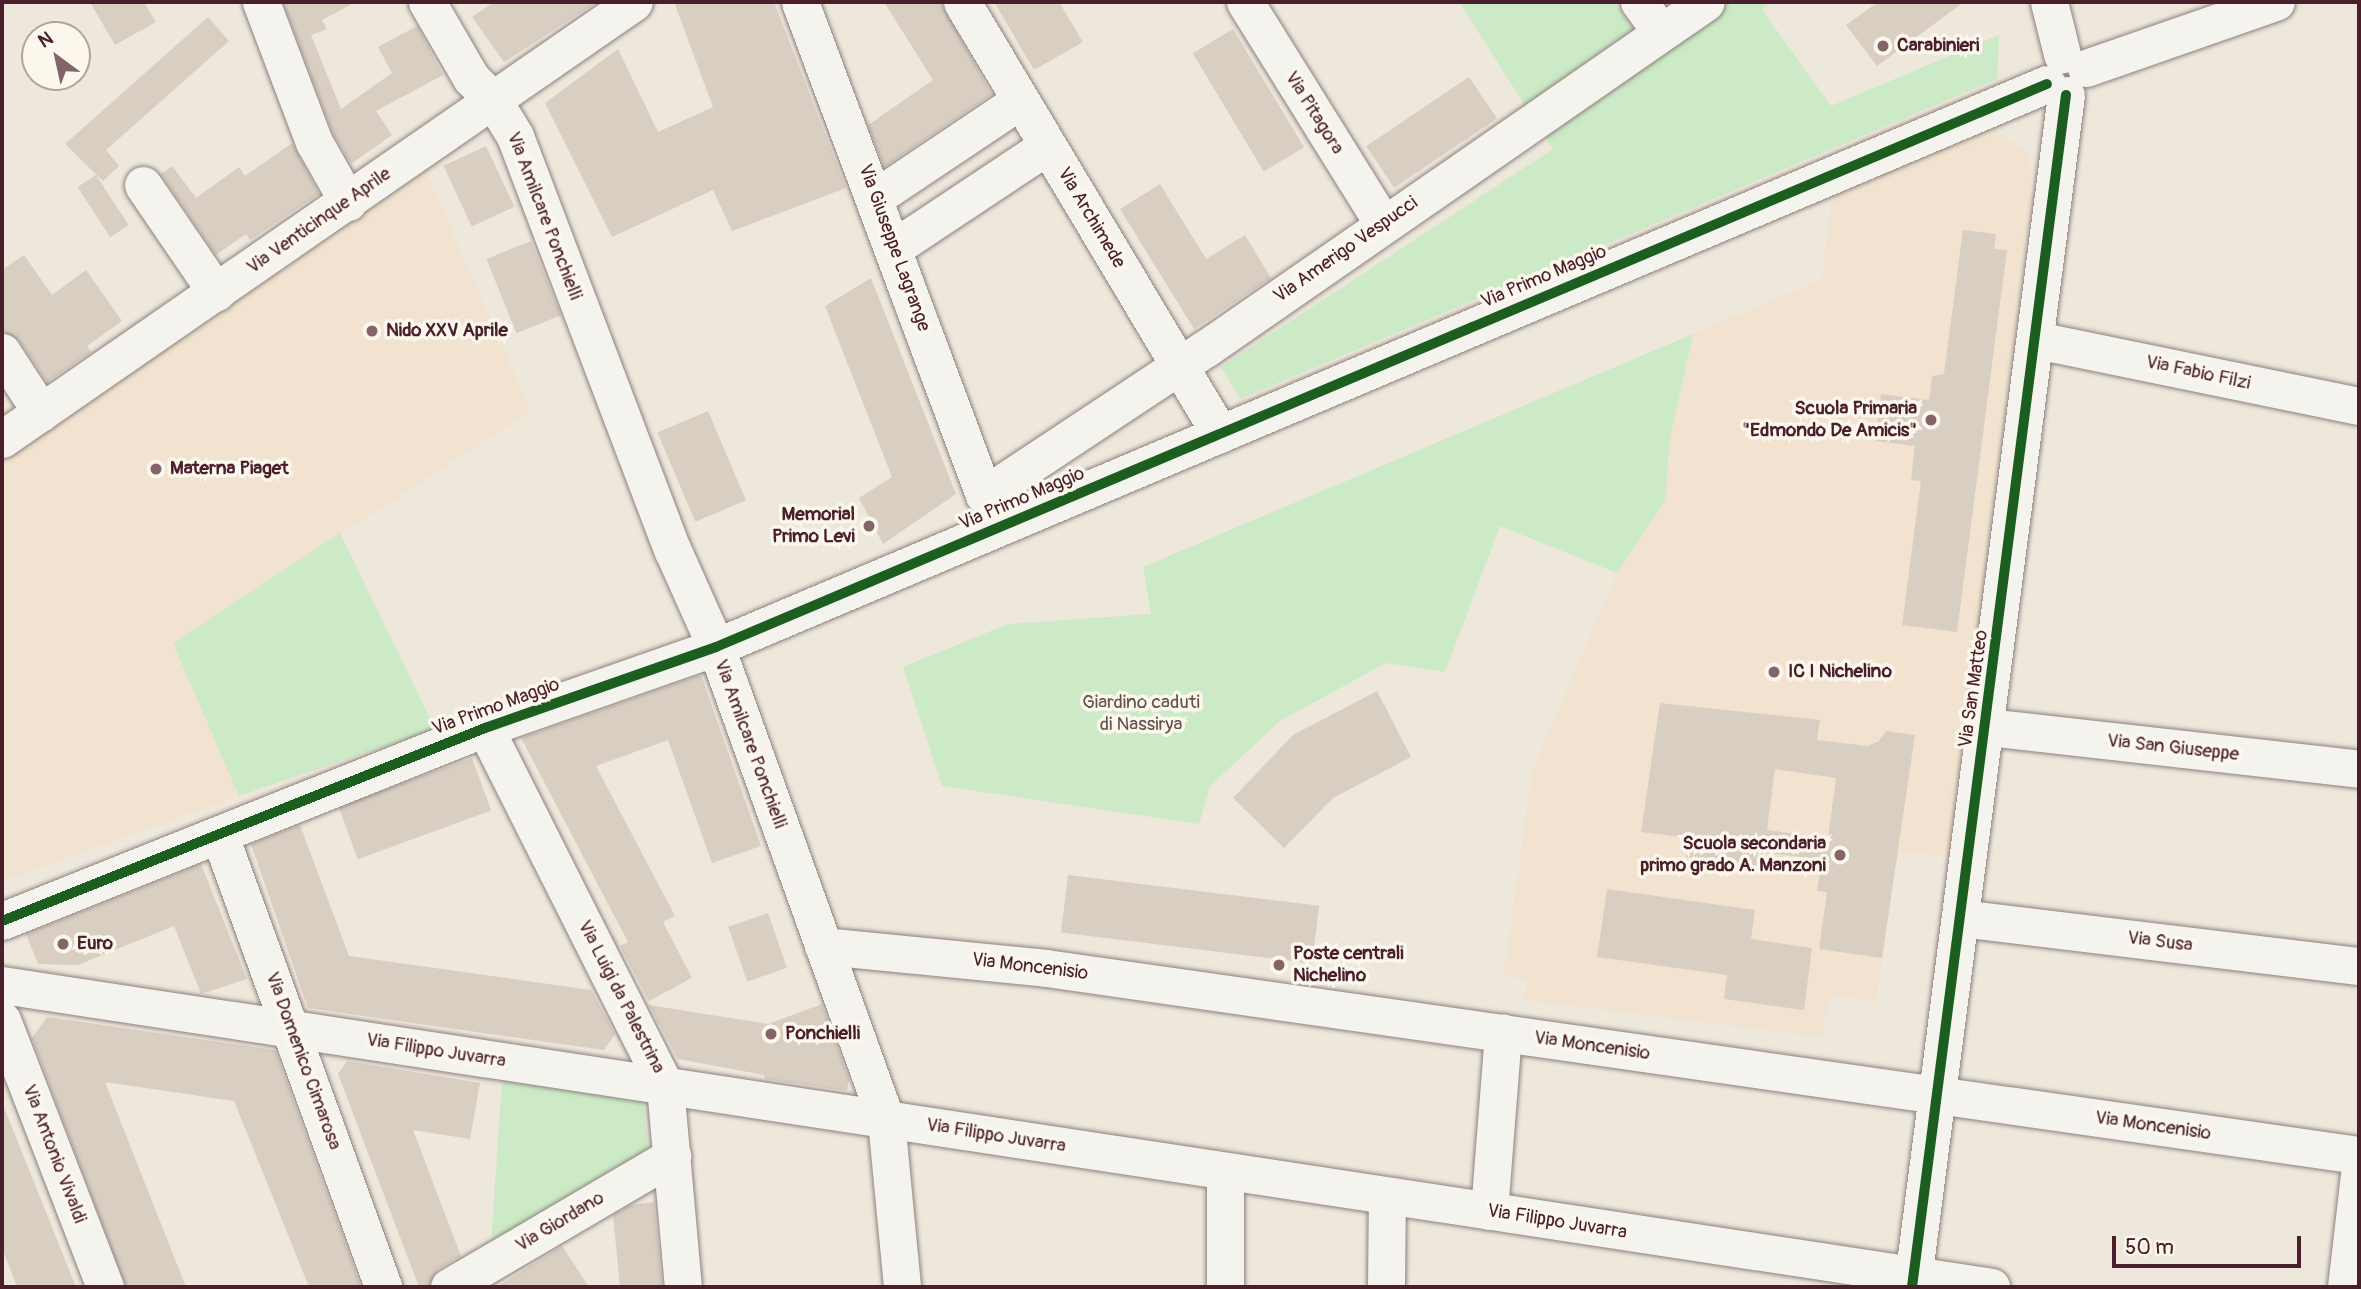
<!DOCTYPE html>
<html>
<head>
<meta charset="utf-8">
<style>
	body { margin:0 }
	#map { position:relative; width:2361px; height:1289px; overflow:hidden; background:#eee7dc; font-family:Pangolin,sans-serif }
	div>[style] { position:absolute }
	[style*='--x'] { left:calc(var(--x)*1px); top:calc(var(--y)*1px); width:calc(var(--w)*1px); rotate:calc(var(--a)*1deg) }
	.built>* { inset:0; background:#f1e3cf }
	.green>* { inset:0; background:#cbeac5 }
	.building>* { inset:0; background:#d9cec2; transform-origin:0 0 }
	.roads { filter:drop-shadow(0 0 2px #8c817e) drop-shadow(0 0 2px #8c817e) }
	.minor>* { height:37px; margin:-18.5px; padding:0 18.5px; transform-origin:18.5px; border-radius:18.5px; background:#f5f3ee }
	.cycleway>* { height:10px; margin:-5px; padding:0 5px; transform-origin:5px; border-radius:5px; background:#1b5e20 }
	.dots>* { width:19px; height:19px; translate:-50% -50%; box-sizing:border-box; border:4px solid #fbf7ec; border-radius:50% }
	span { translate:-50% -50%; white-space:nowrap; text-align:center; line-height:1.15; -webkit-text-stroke:7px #fbf7ec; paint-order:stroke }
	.poi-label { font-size:19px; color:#4a1f2b; font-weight:700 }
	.left { translate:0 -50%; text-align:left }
	.right { translate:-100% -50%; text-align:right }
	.street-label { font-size:19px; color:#4a1f2b }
	.park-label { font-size:19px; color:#63524d }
	.frame { position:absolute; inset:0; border:4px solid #4a1f2b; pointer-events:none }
	.north { position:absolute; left:21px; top:21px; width:70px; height:70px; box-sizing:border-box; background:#fbf7ec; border:2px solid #b4a19f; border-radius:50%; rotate:327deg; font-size:19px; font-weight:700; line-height:28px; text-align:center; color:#4a1f2b }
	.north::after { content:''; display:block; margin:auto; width:24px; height:32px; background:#836569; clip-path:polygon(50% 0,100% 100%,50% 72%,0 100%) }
	.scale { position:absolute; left:2112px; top:1236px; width:189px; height:32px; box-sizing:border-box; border:4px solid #4a1f2b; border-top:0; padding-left:9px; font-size:21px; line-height:24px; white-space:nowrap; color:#4a1f2b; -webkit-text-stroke:5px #fbf7ec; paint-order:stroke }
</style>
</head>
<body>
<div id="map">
	<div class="built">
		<i style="clip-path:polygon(1993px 127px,2029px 156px,2031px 196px,1949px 855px,1898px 853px,1876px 1002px,1830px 995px,1822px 1037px,1525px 1000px,1527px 980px,1504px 975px,1532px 771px,1617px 573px,1665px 501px,1670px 438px,1693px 334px,1822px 279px,1832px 195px)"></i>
		<i style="clip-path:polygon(425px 170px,531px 411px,173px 643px,239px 796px,2px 881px,2px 461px)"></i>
	</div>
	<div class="green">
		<i style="clip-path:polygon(1459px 2px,1614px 2px,1654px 57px,1729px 2px,1772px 2px,1762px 10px,1831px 106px,1999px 35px,1997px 79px,1240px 399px,1221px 367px,1553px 149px)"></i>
		<i style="clip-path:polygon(1693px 334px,1670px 438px,1665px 501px,1617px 573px,1500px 526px,1445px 672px,1386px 663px,1280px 721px,1210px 786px,1199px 824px,942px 786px,903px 667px,1008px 624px,1151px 614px,1143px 567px)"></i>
		<i style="clip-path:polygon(340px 533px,435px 729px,239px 796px,173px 643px)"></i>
		<i style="clip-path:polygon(502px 1080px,643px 1102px,649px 1159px,491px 1246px)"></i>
	</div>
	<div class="building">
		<i style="clip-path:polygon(90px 2px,144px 2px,156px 22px,115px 45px)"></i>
		<i style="clip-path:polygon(283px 2px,356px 2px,322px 20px,327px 29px,311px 35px,341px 109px,392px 73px,378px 47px,417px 26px,443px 75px,376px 111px,392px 135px,351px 164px,333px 133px)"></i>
		<i style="clip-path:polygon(494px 2px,597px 2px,504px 62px,472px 17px)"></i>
		<i style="clip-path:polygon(674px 2px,774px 2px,846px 188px,732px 231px,713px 190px,612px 237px,545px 103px,618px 49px,658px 132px,713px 107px)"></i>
		<i style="clip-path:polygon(884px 2px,940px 2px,992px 94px,884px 167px,868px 125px,933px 80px)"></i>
		<i style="clip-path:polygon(994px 2px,1059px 2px,1083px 42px,1034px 70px)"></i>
		<i style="clip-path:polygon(1878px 2px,1964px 2px,1877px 66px,1846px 25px)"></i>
		<i style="clip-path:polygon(208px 17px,229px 41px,106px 150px,119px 166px,103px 181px,65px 144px)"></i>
		<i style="left:1233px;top:29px;width:138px;height:47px;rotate:59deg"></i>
		<i style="left:1469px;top:77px;width:50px;height:124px;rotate:56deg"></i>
		<i style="clip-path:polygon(292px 143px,319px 194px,250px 240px,246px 234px,216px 255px,161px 174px,172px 166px,196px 198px,239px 167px,245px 176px)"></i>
		<i style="left:486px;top:146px;width:67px;height:47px;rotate:65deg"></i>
		<i style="left:96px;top:175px;width:60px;height:22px;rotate:57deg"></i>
		<i style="clip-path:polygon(1160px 184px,1206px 259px,1245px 235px,1271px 278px,1194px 329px,1120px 209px)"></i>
		<i style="clip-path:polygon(1963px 230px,1996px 234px,1994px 249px,2007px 250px,1957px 632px,1902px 625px,1921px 481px,1911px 480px,1915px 446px,1875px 441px,1881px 394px,1929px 400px,1932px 376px,1944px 374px)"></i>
		<i style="left:531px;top:241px;width:80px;height:48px;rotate:68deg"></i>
		<i style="clip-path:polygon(24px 255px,52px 295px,86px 270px,122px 321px,87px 346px,91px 352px,47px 382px,19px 340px,2px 331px,2px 270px)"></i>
		<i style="clip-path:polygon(871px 278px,956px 494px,883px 544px,859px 498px,892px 477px,825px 306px)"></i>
		<i style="left:708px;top:411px;width:97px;height:55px;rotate:67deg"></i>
		<i style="clip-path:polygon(701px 675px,761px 846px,712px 863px,668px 740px,596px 766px,675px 916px,663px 922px,692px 978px,649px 1001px,620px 946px,628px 942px,521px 738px)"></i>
		<i style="clip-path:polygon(1377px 691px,1411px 757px,1333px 798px,1284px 848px,1233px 798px,1293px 735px)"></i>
		<i style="clip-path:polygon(evenodd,1660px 703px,1820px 720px,1817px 740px,1868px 746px,1879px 741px,1886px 731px,1915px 735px,1882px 958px,1819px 949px,1827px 892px,1817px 891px,1822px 860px,1763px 852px,1761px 867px,1686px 857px,1689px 838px,1641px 832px,1660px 703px,1775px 769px,1836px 778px,1828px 838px,1767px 830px,1775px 769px)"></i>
		<i style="left:472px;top:758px;width:56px;height:142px;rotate:70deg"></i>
		<i style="clip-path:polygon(300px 825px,349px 956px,591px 990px,615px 1034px,604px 1050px,308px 1008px,251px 844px)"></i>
		<i style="clip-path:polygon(201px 864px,247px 979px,201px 994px,174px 926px,78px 965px,38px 964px,26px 934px)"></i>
		<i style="left:1068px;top:875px;width:253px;height:58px;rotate:7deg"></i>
		<i style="clip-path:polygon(1607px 889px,1755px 910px,1751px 939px,1812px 948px,1804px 1010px,1724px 999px,1727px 975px,1597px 957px)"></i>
		<i style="left:768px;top:913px;width:58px;height:42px;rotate:71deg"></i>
		<i style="clip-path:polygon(822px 1004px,849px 1079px,847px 1091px,765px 1079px,764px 1075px,678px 1059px,649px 1005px,768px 1024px)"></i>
		<i style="clip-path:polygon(47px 1017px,275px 1050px,361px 1287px,309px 1287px,234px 1101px,105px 1082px,186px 1287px,126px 1287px,32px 1038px)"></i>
		<i style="clip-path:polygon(347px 1061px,480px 1083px,470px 1139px,413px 1130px,461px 1256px,438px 1269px,428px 1287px,419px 1287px,338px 1074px)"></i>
		<i style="clip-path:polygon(2px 1105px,3px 1105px,76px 1287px,17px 1287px,2px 1248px)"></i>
		<i style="clip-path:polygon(654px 1202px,662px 1287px,620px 1287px,613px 1215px,631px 1205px)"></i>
		<i style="clip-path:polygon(562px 1246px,589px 1287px,497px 1287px)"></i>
	</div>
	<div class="roads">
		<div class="minor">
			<i style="--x:261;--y:2;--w:150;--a:69.3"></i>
			<i style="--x:314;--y:142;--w:69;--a:60.5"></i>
			<i style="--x:427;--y:2;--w:88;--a:59.9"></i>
			<i style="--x:471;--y:78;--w:31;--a:45"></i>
			<i style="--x:493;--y:100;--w:42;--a:58.6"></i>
			<i style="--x:515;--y:136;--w:444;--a:69.2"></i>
			<i style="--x:673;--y:551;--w:105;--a:65.9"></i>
			<i style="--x:716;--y:647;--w:503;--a:70.23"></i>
			<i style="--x:886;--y:1120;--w:168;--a:84.5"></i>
			<i style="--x:800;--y:2;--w:526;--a:69.53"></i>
			<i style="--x:984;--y:495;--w:265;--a:-33.5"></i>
			<i style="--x:1205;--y:349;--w:609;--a:-34.71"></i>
			<i style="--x:962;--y:2;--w:503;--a:59.15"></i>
			<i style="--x:1245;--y:2;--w:261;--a:58.1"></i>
			<i style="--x:1639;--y:2;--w:37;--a:54"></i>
			<i style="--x:2049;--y:2;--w:54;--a:76"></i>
			<i style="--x:2086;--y:68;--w:201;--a:-19.2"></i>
			<i style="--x:143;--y:185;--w:130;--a:55.7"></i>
			<i style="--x:876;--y:197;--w:174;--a:-33.8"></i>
			<i style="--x:895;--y:247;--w:182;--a:-33.6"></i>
			<i style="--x:2037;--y:340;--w:329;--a:11.6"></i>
			<i style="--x:2;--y:352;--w:72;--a:57"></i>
			<i style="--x:2;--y:439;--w:768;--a:-34.66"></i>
			<i style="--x:1987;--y:727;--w:374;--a:6.4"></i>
			<i style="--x:485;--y:728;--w:401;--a:63.3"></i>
			<i style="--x:665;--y:1086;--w:202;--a:84.9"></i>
			<i style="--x:220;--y:836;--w:480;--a:70.1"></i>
			<i style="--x:1961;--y:918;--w:401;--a:6.9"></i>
			<i style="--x:2;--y:921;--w:520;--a:-21.78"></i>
			<i style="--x:485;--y:728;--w:245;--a:-19.3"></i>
			<i style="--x:716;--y:647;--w:1445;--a:-22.93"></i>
			<i style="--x:823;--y:946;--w:224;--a:5.6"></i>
			<i style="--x:1046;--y:968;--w:1326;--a:8.11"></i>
			<i style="--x:2;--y:985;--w:2012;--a:8.63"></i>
			<i style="--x:2;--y:1020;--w:286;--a:68.9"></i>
			<i style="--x:1489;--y:1211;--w:179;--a:-85.5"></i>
			<i style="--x:449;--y:1287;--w:259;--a:-30.4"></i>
			<i style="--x:1225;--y:1287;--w:116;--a:-90"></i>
			<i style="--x:1386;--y:1287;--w:91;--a:-89.4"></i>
			<i style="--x:1912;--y:1287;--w:1202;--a:-82.64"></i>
			<i style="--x:2346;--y:1287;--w:113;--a:-83.4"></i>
		</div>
	</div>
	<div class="cycleway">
		<i style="--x:2;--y:921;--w:520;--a:-21.78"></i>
		<i style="--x:485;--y:728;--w:245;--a:-19.3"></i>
		<i style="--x:716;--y:647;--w:1445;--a:-22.93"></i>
		<i style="--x:1912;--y:1287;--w:1202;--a:-82.64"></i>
	</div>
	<div class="dots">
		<i style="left:1883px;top:46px;background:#836569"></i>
		<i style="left:372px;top:331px;background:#836569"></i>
		<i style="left:1931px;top:420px;background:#836569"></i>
		<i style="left:156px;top:469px;background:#836569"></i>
		<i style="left:869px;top:526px;background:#836569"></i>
		<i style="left:1774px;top:672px;background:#836569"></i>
		<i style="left:1840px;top:855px;background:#836569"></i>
		<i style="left:63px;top:944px;background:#836569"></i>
		<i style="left:1279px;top:965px;background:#836569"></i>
		<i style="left:771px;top:1034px;background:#836569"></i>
	</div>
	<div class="poi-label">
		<span class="left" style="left:1897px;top:46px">Carabinieri</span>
		<span class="left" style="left:386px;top:331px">Nido XXV Aprile</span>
		<span class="right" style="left:1917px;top:420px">Scuola Primaria<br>"Edmondo De Amicis"</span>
		<span class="left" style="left:170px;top:469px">Materna Piaget</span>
		<span class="right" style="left:855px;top:526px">Memorial<br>Primo Levi</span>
		<span class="left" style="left:1788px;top:672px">IC I Nichelino</span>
		<span class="right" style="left:1826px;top:855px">Scuola secondaria<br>primo grado A. Manzoni</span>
		<span class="left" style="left:77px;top:944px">Euro</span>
		<span class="left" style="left:1293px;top:965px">Poste centrali<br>Nichelino</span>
		<span class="left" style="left:785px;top:1034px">Ponchielli</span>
	</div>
	<div class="street-label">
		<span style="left:1314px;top:113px;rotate:58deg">Via Pitagora</span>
		<span style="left:544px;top:216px;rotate:69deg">Via Amilcare Ponchielli</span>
		<span style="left:1091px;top:218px;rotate:59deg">Via Archimede</span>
		<span style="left:319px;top:221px;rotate:-35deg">Via Venticinque Aprile</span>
		<span style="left:894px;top:248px;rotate:70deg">Via Giuseppe Lagrange</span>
		<span style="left:1346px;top:250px;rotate:-35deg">Via Amerigo Vespucci</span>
		<span style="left:1544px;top:277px;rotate:-23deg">Via Primo Maggio</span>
		<span style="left:2198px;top:373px;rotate:12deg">Via Fabio Filzi</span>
		<span style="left:1022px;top:499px;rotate:-23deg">Via Primo Maggio</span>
		<span style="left:1974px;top:689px;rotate:-82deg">Via San Matteo</span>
		<span style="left:496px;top:707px;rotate:-20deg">Via Primo Maggio</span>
		<span style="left:750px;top:744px;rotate:70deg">Via Amilcare Ponchielli</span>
		<span style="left:2173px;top:748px;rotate:6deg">Via San Giuseppe</span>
		<span style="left:2160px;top:942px;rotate:7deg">Via Susa</span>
		<span style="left:1030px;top:967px;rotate:7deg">Via Moncenisio</span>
		<span style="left:621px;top:997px;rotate:63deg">Via Luigi da Palestrina</span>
		<span style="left:1592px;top:1046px;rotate:8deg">Via Moncenisio</span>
		<span style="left:436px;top:1051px;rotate:9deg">Via Filippo Juvarra</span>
		<span style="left:303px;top:1061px;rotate:70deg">Via Domenico Cimarosa</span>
		<span style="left:2153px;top:1126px;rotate:8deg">Via Moncenisio</span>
		<span style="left:996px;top:1136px;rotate:9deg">Via Filippo Juvarra</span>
		<span style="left:54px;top:1154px;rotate:69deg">Via Antonio Vivaldi</span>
		<span style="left:560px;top:1222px;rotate:-31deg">Via Giordano</span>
		<span style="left:1557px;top:1222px;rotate:9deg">Via Filippo Juvarra</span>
	</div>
	<div class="park-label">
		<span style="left:1141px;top:714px">Giardino caduti<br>di Nassirya</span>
	</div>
	<div class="frame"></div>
	<div class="north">N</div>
	<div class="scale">50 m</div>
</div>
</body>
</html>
